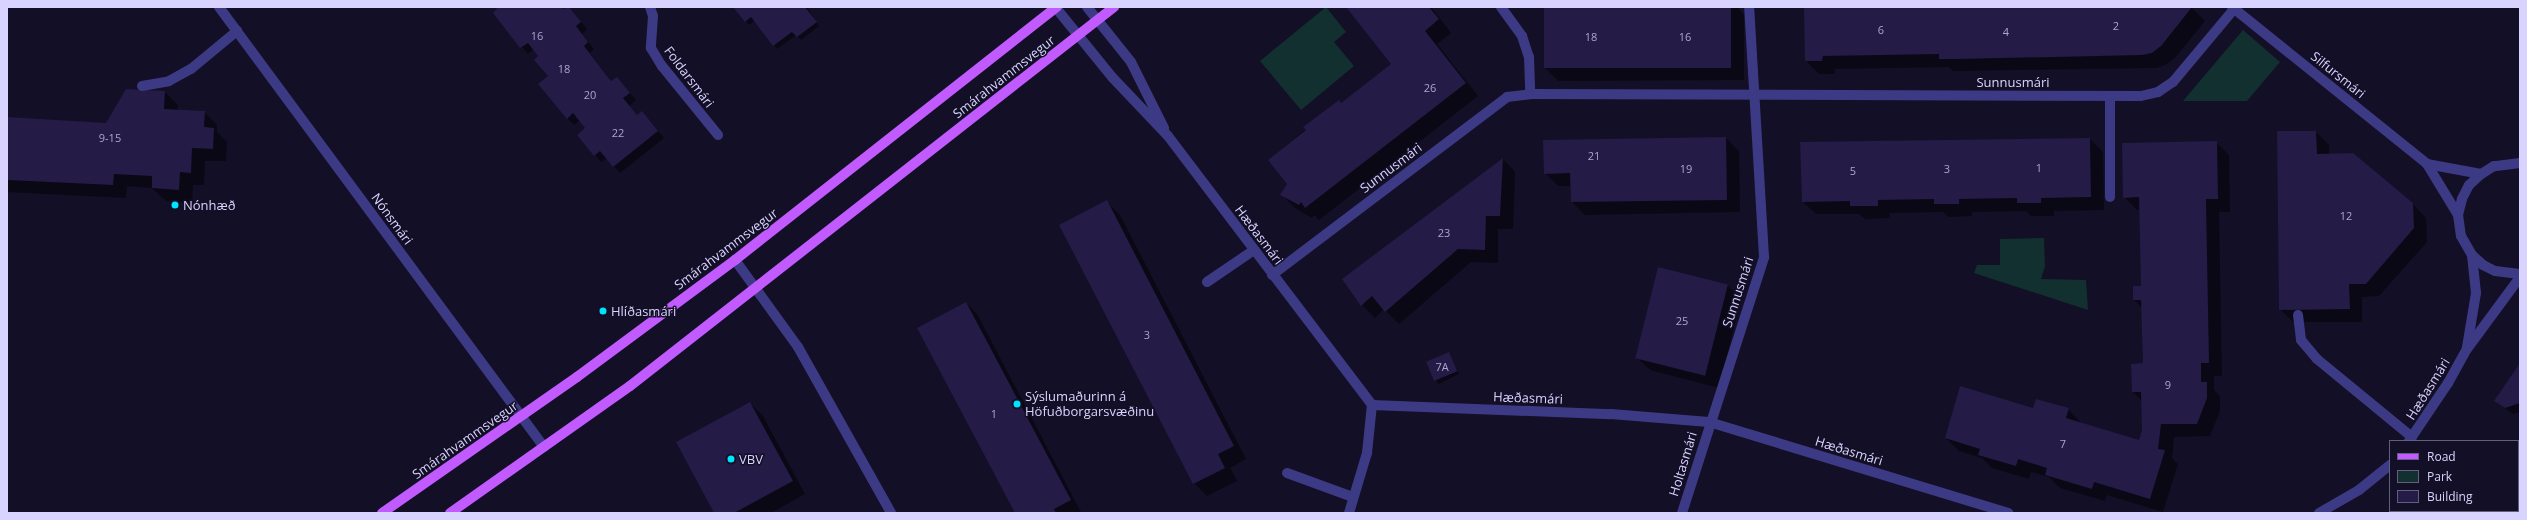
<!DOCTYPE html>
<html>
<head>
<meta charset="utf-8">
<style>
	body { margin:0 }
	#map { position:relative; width:2527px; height:520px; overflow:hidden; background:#130f26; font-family:"Open Sans",sans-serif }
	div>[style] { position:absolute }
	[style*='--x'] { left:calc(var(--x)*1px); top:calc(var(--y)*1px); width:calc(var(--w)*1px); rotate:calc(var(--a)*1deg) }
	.green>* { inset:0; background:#12302f }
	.shadow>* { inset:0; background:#0007 }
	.building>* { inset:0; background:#241b47; transform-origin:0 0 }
	.minor>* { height:10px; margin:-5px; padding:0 5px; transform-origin:5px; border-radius:5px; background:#3d3a85 }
	.major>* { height:10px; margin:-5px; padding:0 5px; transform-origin:5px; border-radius:5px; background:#c25bff }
	.dots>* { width:11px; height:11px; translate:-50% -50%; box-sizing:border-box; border:2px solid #130f26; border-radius:50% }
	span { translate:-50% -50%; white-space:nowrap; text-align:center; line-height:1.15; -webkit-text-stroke:3px #130f26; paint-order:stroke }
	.number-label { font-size:11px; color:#aca6d1 }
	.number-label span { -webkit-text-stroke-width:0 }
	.street-label { font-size:13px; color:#d9d4ff }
	.poi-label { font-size:13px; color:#d9d4ff }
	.left { translate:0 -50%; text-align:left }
	.frame { position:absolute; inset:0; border:8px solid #d9d4ff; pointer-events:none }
	.legend { position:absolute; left:2389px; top:440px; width:130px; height:72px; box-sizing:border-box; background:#130f26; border:1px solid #625e7d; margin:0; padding:5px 7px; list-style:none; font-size:12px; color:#d9d4ff }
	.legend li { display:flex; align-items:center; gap:8px; height:20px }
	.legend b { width:20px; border:1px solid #625e7d }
</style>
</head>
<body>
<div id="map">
	<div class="green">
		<i style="clip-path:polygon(1326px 7px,1346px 32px,1334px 42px,1354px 66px,1301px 110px,1260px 61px)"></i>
		<i style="clip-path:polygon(2243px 30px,2280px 62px,2247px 101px,2183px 101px)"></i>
		<i style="clip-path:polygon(2044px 238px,2045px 266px,2041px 279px,2086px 280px,2088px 310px,1974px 273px,1977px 265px,2000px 265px,2000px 239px)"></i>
	</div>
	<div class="shadow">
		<i style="clip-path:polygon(499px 7px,561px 7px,564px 10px,568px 7px,587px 29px,582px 34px,594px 49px,590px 53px,612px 82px,617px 78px,636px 100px,629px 106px,637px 116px,642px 112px,664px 138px,620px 173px,607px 158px,601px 162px,595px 155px,586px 129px,580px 120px,574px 125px,567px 118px,540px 56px,534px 49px,528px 54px,494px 13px)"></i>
		<i style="clip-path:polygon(735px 7px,807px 7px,819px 26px,801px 40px,796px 35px,777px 49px,755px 20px,749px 25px)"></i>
		<i style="clip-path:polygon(1348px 7px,1431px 7px,1451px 33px,1437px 44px,1478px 96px,1319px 220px,1314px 215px,1312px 218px,1295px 208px,1282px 195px,1288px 184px,1269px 160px,1339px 101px,1341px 104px,1392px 64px)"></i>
		<i style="clip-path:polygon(1545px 7px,1737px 7px,1744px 15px,1744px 80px,1558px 81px,1545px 68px)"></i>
		<i style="clip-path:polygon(1805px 7px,2191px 7px,2205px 21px,2174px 59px,2165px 65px,2156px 68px,1953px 71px,1949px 67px,1835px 69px,1835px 74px,1819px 74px,1806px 61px)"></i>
		<i style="clip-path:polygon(165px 92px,178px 105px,177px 111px,204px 112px,217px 125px,217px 132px,227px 142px,226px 161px,205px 161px,204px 185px,193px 185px,192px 203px,166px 201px,152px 188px,127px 186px,126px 198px,7px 192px,7px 118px,106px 124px)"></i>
		<i style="clip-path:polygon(2316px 132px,2329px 145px,2329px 154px,2413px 204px,2426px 218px,2427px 242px,2379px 296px,2362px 297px,2362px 322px,2293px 322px,2280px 309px)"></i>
		<i style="clip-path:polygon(1726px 138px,1739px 151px,1740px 212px,1585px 215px,1572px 202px,1571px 186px,1558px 186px,1545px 173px)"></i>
		<i style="clip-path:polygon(2090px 139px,2103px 152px,2104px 210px,2054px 211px,2054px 216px,2031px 216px,2026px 211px,1972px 212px,1972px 216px,1948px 217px,1943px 212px,1890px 213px,1890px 218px,1865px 219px,1859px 214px,1816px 214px,1802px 201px)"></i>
		<i style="clip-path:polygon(2216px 142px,2229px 155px,2230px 212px,2219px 212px,2222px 376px,2214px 376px,2214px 390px,2220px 396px,2220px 411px,2210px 436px,2174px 437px,2172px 458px,2178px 464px,2163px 512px,2107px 495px,2105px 501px,2060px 488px,2049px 477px,2031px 472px,2029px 479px,1992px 468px,1982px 458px,1959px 451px,1946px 438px,2034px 409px,2068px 409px,2081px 423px,2140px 441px,2143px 430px,2142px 401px,2133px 392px,2144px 364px,2143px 309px,2134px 300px,2142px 287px,2141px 210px,2137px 210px,2124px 197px)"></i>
		<i style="clip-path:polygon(1503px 159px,1515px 172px,1513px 229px,1498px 229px,1498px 263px,1471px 262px,1399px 324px,1384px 309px,1375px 318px,1362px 305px)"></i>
		<i style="clip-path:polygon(1107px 202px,1120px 215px,1246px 459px,1230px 468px,1237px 481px,1207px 496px,1194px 483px)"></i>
		<i style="clip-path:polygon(1659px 268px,1728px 286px,1741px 299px,1719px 388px,1650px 370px,1636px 357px)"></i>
		<i style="clip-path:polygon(966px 303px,977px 314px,1081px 512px,1016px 513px)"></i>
		<i style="clip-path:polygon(1448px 354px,1459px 374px,1439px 384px,1435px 380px)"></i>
		<i style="clip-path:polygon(2520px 365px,2520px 412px,2513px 414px,2495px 401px)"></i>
		<i style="clip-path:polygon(750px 403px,763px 416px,805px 494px,771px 513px,716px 513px)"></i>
	</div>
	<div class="building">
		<i style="clip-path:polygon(498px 7px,561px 7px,563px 9px,569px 7px,581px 22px,576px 26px,588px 42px,584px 46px,611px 81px,617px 77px,630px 93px,623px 98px,637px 115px,642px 111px,658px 131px,613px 167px,600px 151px,594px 156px,577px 135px,585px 128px,573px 113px,567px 119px,538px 84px,548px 76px,534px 60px,538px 56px,528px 43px,520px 48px,493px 13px)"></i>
		<i style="clip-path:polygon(733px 7px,805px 7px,817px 22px,797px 37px,792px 32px,773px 46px,751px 17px,745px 22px)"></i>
		<i style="clip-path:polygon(1346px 7px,1429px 7px,1439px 19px,1425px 31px,1466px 83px,1305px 208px,1301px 202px,1299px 205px,1280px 195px,1287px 184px,1268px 160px,1306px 130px,1303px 127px,1339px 100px,1341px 103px,1391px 64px)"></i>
		<i style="left:1544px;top:7px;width:187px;height:61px"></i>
		<i style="clip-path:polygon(1804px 7px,2192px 7px,2161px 46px,2152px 53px,2142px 55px,1957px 59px,1939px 59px,1939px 54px,1823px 56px,1822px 61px,1805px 61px)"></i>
		<i style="clip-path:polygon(126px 89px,165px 91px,164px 109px,205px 111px,204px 127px,214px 128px,213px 149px,192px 148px,191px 173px,180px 172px,179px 190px,152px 188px,152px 176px,114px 174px,113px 185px,7px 180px,7px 117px,106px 123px)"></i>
		<i style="clip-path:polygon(2277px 131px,2316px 131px,2317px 154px,2353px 153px,2413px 203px,2414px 228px,2366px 284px,2349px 284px,2350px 309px,2279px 310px)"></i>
		<i style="clip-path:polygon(1726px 137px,1727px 200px,1571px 202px,1570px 173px,1544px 174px,1543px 140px)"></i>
		<i style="clip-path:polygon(2090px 138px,2091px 197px,2041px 198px,2041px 203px,2017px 203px,2017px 198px,1959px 199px,1959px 204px,1934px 204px,1934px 199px,1878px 200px,1878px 206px,1850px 206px,1850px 201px,1802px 202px,1800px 142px)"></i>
		<i style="clip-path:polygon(2217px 141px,2218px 199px,2206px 199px,2209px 363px,2201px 363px,2201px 382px,2207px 382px,2207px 398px,2197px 424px,2161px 424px,2158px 449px,2165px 450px,2150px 499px,2094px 482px,2092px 489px,2045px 475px,2047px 468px,2018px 459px,2016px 466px,1978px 455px,1980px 449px,1945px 438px,1960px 386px,2033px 408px,2036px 399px,2069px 408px,2066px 418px,2139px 440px,2142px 430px,2141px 392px,2132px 392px,2131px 364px,2143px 363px,2141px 300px,2133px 300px,2133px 286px,2141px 286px,2139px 197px,2123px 198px,2122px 143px)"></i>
		<i style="clip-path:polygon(1503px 158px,1500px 216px,1486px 216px,1485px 250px,1458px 249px,1385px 312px,1372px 296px,1361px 306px,1342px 279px)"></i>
		<i style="clip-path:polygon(1107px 200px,1234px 446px,1218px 454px,1225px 468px,1193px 484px,1059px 225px)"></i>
		<i style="left:1658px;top:267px;width:72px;height:94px;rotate:14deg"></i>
		<i style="clip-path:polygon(966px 302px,1071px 500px,1054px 509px,1056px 513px,1015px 513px,917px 328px)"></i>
		<i style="left:1449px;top:352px;width:21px;height:25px;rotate:67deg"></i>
		<i style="clip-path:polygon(2520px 363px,2520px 403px,2505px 408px,2494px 401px)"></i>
		<i style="clip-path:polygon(750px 402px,793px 481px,734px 513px,714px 513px,676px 442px)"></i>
	</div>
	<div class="minor">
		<i style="--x:219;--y:7;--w:547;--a:53.55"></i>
		<i style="--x:650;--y:7;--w:9;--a:72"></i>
		<i style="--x:653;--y:16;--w:32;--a:94"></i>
		<i style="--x:651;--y:48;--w:21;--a:59"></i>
		<i style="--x:662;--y:66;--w:89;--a:50.9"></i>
		<i style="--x:1087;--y:7;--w:70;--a:51.3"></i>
		<i style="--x:1131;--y:62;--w:74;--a:63.4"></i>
		<i style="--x:1501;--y:7;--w:36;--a:54"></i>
		<i style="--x:1522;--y:36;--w:22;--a:72"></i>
		<i style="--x:1529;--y:57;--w:37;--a:88"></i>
		<i style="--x:2232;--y:7;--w:250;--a:38.8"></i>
		<i style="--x:2427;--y:164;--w:60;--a:58.7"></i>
		<i style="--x:1056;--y:8;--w:89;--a:50.9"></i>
		<i style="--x:1112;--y:77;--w:81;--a:46.5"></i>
		<i style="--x:1168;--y:136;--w:338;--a:52.8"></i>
		<i style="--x:1372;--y:405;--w:239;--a:2.2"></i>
		<i style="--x:1611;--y:414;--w:98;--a:4.7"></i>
		<i style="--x:1709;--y:422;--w:313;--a:16.9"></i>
		<i style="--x:142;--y:86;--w:27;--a:-10"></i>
		<i style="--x:169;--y:81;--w:25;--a:-29"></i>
		<i style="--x:191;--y:69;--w:60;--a:-39.6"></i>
		<i style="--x:2110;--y:96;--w:101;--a:90"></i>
		<i style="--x:2520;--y:163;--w:26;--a:173"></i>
		<i style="--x:2494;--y:166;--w:15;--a:148"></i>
		<i style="--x:2481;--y:174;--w:16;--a:137"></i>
		<i style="--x:2469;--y:185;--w:16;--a:117"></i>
		<i style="--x:2462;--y:199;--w:16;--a:104"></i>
		<i style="--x:2458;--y:215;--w:21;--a:82"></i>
		<i style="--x:2461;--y:236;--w:22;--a:60"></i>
		<i style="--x:2472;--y:255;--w:15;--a:42"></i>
		<i style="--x:2483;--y:265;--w:13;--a:27"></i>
		<i style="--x:2495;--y:271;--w:25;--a:7"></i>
		<i style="--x:2427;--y:164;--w:55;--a:10.5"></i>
		<i style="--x:735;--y:260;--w:107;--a:54.1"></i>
		<i style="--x:798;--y:347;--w:190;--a:60.7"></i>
		<i style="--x:1272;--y:275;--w:295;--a:-37.1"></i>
		<i style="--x:1507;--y:97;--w:23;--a:-7"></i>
		<i style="--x:1530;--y:94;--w:611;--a:0.19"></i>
		<i style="--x:2141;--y:96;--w:17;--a:-13"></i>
		<i style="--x:2158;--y:92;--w:18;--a:-34"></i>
		<i style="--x:2173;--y:82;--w:95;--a:-50.1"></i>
		<i style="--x:1207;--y:282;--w:57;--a:-34.2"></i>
		<i style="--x:2298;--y:315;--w:25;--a:83"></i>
		<i style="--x:2301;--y:340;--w:25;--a:50"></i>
		<i style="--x:2317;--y:359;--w:123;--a:39.4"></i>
		<i style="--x:2467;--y:347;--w:55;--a:-80.5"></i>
		<i style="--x:2476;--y:293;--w:38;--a:-96"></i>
		<i style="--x:2409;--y:441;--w:70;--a:-56.1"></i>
		<i style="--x:2448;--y:383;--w:39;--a:-61"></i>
		<i style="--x:2467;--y:349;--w:89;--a:-53.6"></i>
		<i style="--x:1287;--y:473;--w:70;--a:20"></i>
		<i style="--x:2498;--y:511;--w:2;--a:63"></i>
		<i style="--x:1349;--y:513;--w:63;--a:-73.3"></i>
		<i style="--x:1367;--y:453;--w:48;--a:-84.1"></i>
		<i style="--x:1682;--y:513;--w:269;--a:-72.2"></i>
		<i style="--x:1764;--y:257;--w:250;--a:-93.4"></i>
		<i style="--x:2319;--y:513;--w:46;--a:-29.9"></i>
		<i style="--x:2359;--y:490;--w:40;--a:-39"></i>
	</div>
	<div class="major">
		<i style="--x:382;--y:513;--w:238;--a:-34.9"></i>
		<i style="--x:577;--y:377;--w:197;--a:-36.5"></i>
		<i style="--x:735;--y:260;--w:410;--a:-38.2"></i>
		<i style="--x:450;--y:513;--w:220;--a:-35.2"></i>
		<i style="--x:630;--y:386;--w:615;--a:-38.06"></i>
	</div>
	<div class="dots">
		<i style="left:175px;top:205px;background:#00e5ff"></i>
		<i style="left:603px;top:311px;background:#00e5ff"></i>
		<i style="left:1017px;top:404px;background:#00e5ff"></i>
		<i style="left:731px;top:459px;background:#00e5ff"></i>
	</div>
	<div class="number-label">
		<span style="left:2116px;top:26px">2</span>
		<span style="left:1881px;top:30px">6</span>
		<span style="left:2006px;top:32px">4</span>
		<span style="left:537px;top:36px">16</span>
		<span style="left:1591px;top:37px">18</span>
		<span style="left:1685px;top:37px">16</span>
		<span style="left:564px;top:69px">18</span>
		<span style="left:1430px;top:88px">26</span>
		<span style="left:590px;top:95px">20</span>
		<span style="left:618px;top:133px">22</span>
		<span style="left:110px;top:138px">9-15</span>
		<span style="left:1594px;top:156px">21</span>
		<span style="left:2039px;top:168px">1</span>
		<span style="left:1686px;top:169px">19</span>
		<span style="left:1947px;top:169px">3</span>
		<span style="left:1853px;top:171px">5</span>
		<span style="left:2346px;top:216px">12</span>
		<span style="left:1444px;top:233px">23</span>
		<span style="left:1682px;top:321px">25</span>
		<span style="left:1147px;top:335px">3</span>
		<span style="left:1442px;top:367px">7A</span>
		<span style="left:2168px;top:385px">9</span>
		<span style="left:994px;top:414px">1</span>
		<span style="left:2063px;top:444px">7</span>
	</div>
	<div class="street-label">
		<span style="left:2338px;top:75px;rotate:39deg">Silfursmári</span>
		<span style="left:689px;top:77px;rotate:53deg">Foldarsmári</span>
		<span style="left:1004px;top:77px;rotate:-38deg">Smárahvammsvegur</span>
		<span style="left:2013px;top:82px">Sunnusmári</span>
		<span style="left:1391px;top:168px;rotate:-37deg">Sunnusmári</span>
		<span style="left:392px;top:219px;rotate:54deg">Nónsmári</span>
		<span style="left:1259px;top:235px;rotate:53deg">Hæðasmári</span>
		<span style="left:726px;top:249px;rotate:-37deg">Smárahvammsvegur</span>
		<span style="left:1738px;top:292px;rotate:-72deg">Sunnusmári</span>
		<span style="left:2428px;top:389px;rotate:-58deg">Hæðasmári</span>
		<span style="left:1528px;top:398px;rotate:2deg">Hæðasmári</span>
		<span style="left:465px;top:440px;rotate:-35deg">Smárahvammsvegur</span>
		<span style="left:1849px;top:451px;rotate:17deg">Hæðasmári</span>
		<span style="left:1683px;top:464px;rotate:-73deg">Holtasmári</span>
	</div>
	<div class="poi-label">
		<span class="left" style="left:183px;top:205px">Nónhæð</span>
		<span class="left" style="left:611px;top:311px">Hlíðasmári</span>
		<span class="left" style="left:1025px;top:404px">Sýslumaðurinn á<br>Höfuðborgarsvæðinu</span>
		<span class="left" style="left:739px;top:459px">VBV</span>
	</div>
	<div class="frame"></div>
	<ul class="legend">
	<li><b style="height:5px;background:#c25bff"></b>Road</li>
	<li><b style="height:11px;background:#12302f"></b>Park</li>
	<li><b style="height:11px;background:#241b47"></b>Building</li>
	</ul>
</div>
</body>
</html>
